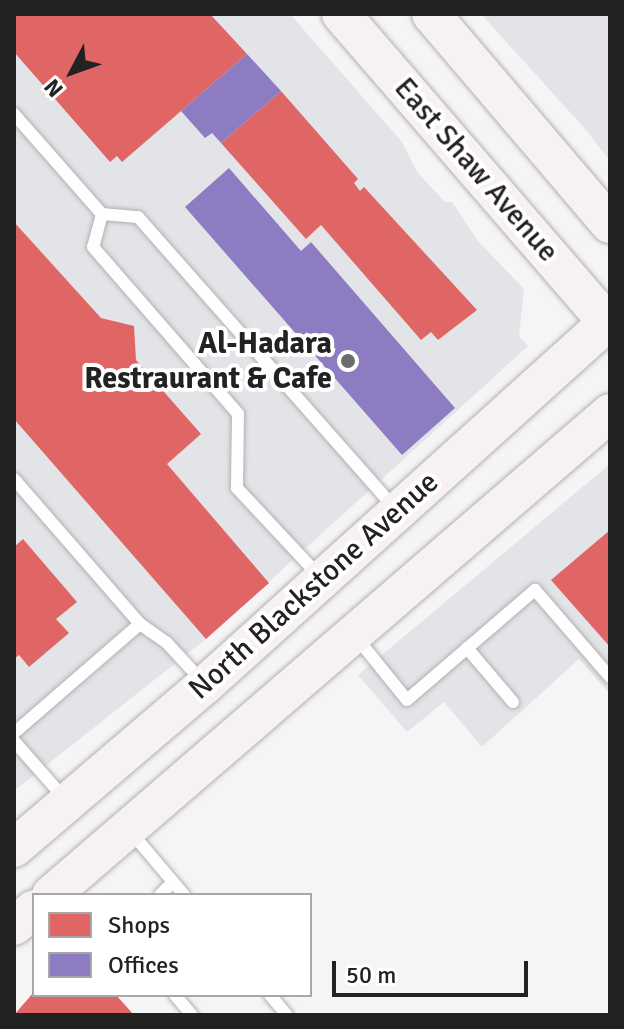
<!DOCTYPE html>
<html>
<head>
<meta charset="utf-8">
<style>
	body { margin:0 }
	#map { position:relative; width:624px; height:1029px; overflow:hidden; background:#f5f5f6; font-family:Signika,sans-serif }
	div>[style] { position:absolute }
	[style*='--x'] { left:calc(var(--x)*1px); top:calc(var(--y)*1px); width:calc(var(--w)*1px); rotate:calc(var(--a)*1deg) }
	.built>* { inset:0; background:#e3e4e8 }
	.shops>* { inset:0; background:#e06666 }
	.offices>* { inset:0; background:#8e7cc3 }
	.roads { filter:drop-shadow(0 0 2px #b1b1b2) drop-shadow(0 0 2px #b1b1b2) }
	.service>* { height:12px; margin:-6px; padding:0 6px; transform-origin:6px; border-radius:6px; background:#fefefe }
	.primary>* { height:38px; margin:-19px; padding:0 19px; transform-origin:19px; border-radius:19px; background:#f8f1f2 }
	.dots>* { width:22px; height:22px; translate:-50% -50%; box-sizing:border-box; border:4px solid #fff; border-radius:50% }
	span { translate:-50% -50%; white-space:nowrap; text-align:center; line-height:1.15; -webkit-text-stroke:8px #fff; paint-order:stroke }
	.street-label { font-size:30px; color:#222223 }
	.poi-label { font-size:30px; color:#222223; font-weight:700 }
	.right { translate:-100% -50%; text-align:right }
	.frame { position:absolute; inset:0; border:16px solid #222223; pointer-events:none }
	.legend { position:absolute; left:32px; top:893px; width:280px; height:104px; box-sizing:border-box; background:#fff; border:2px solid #a7a7a7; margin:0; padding:10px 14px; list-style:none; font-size:24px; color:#222223 }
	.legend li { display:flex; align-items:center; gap:16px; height:40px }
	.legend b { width:40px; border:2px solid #a7a7a7 }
	.north { position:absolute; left:32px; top:32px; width:80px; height:80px; -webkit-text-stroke:6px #fff; paint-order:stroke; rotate:229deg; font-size:22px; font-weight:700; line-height:32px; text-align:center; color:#222223 }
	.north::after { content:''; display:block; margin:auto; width:28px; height:36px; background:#222223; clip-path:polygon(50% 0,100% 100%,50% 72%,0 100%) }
	.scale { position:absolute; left:332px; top:961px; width:196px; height:36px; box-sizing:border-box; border:4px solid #222223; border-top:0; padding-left:10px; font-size:24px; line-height:28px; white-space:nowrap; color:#222223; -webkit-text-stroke:6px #fff; paint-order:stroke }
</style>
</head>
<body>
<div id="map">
	<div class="built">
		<i style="clip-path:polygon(14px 14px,290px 14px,402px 142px,417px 172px,445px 202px,452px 202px,478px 241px,524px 289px,519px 336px,528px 346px,206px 639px,14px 791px)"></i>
		<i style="clip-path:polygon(481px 14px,610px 14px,610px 161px,586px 130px)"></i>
		<i style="clip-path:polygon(610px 464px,610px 694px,579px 659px,482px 747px,444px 702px,407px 732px,358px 675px)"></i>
	</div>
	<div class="shops">
		<i style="clip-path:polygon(14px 14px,210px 14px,247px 54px,122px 162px,117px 156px,110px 162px,14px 52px)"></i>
		<i style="clip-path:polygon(281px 91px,358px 179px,354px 183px,360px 191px,364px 187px,477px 310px,438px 340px,431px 332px,421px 340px,321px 225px,306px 239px,221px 143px)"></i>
		<i style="clip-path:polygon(14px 222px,101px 318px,134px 326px,136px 360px,201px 434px,167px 464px,269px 583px,206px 639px,14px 419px)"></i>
		<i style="clip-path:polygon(610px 530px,610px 647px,551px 580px)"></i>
		<i style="clip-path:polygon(23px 539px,77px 602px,56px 619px,69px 633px,29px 667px,19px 655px,14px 659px,14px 547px)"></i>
		<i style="clip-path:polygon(34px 992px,116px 995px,134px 1015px,14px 1015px)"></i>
	</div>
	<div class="offices">
		<i style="clip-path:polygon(247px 54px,281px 91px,221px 143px,212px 133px,205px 138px,181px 111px)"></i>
		<i style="clip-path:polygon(229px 168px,301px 251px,311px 242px,455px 408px,402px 455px,185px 207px)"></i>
	</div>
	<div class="roads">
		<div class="service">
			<i style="--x:14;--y:114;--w:133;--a:48.7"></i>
			<i style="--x:102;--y:214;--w:36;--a:5"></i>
			<i style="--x:138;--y:217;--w:387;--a:48.6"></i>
			<i style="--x:102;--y:214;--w:34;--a:105"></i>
			<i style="--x:93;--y:247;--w:221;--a:49"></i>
			<i style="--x:238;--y:414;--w:74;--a:90.8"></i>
			<i style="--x:237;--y:488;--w:119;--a:47"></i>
			<i style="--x:14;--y:479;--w:192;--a:49"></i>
			<i style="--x:140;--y:624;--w:33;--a:35"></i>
			<i style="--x:167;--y:643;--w:52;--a:47.4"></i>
			<i style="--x:356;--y:637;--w:81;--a:51"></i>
			<i style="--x:407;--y:700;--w:169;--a:-40.7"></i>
			<i style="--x:535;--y:590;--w:115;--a:49.2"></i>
			<i style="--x:467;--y:648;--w:71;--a:49.6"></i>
			<i style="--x:14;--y:733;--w:167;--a:-40.9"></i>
			<i style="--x:14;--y:741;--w:77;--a:48.7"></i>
			<i style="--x:130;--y:831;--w:84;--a:49.8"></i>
			<i style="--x:160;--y:895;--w:18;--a:-45"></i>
			<i style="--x:175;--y:995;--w:26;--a:50"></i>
			<i style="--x:270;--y:995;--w:26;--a:50"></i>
		</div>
		<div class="primary">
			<i style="--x:341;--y:14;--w:412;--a:49.2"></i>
			<i style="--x:431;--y:14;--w:276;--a:49.6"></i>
			<i style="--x:14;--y:848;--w:251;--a:-40.5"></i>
			<i style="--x:205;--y:685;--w:545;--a:-42.03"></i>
			<i style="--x:51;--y:895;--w:738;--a:-40.77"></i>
			<i style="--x:14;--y:926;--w:26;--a:-40"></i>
		</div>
	</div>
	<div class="dots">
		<i style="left:348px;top:361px;background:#6c6c6d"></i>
	</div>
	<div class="street-label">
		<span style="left:476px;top:170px;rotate:49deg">East Shaw Avenue</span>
		<span style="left:314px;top:586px;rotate:-42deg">North Blackstone Avenue</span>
	</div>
	<div class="poi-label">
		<span class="right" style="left:332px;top:361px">Al-Hadara<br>Restraurant &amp; Cafe</span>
	</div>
	<div class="frame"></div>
	<ul class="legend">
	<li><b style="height:22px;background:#e06666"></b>Shops</li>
	<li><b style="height:22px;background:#8e7cc3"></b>Offices</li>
	</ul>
	<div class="north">N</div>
	<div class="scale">50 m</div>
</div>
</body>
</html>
